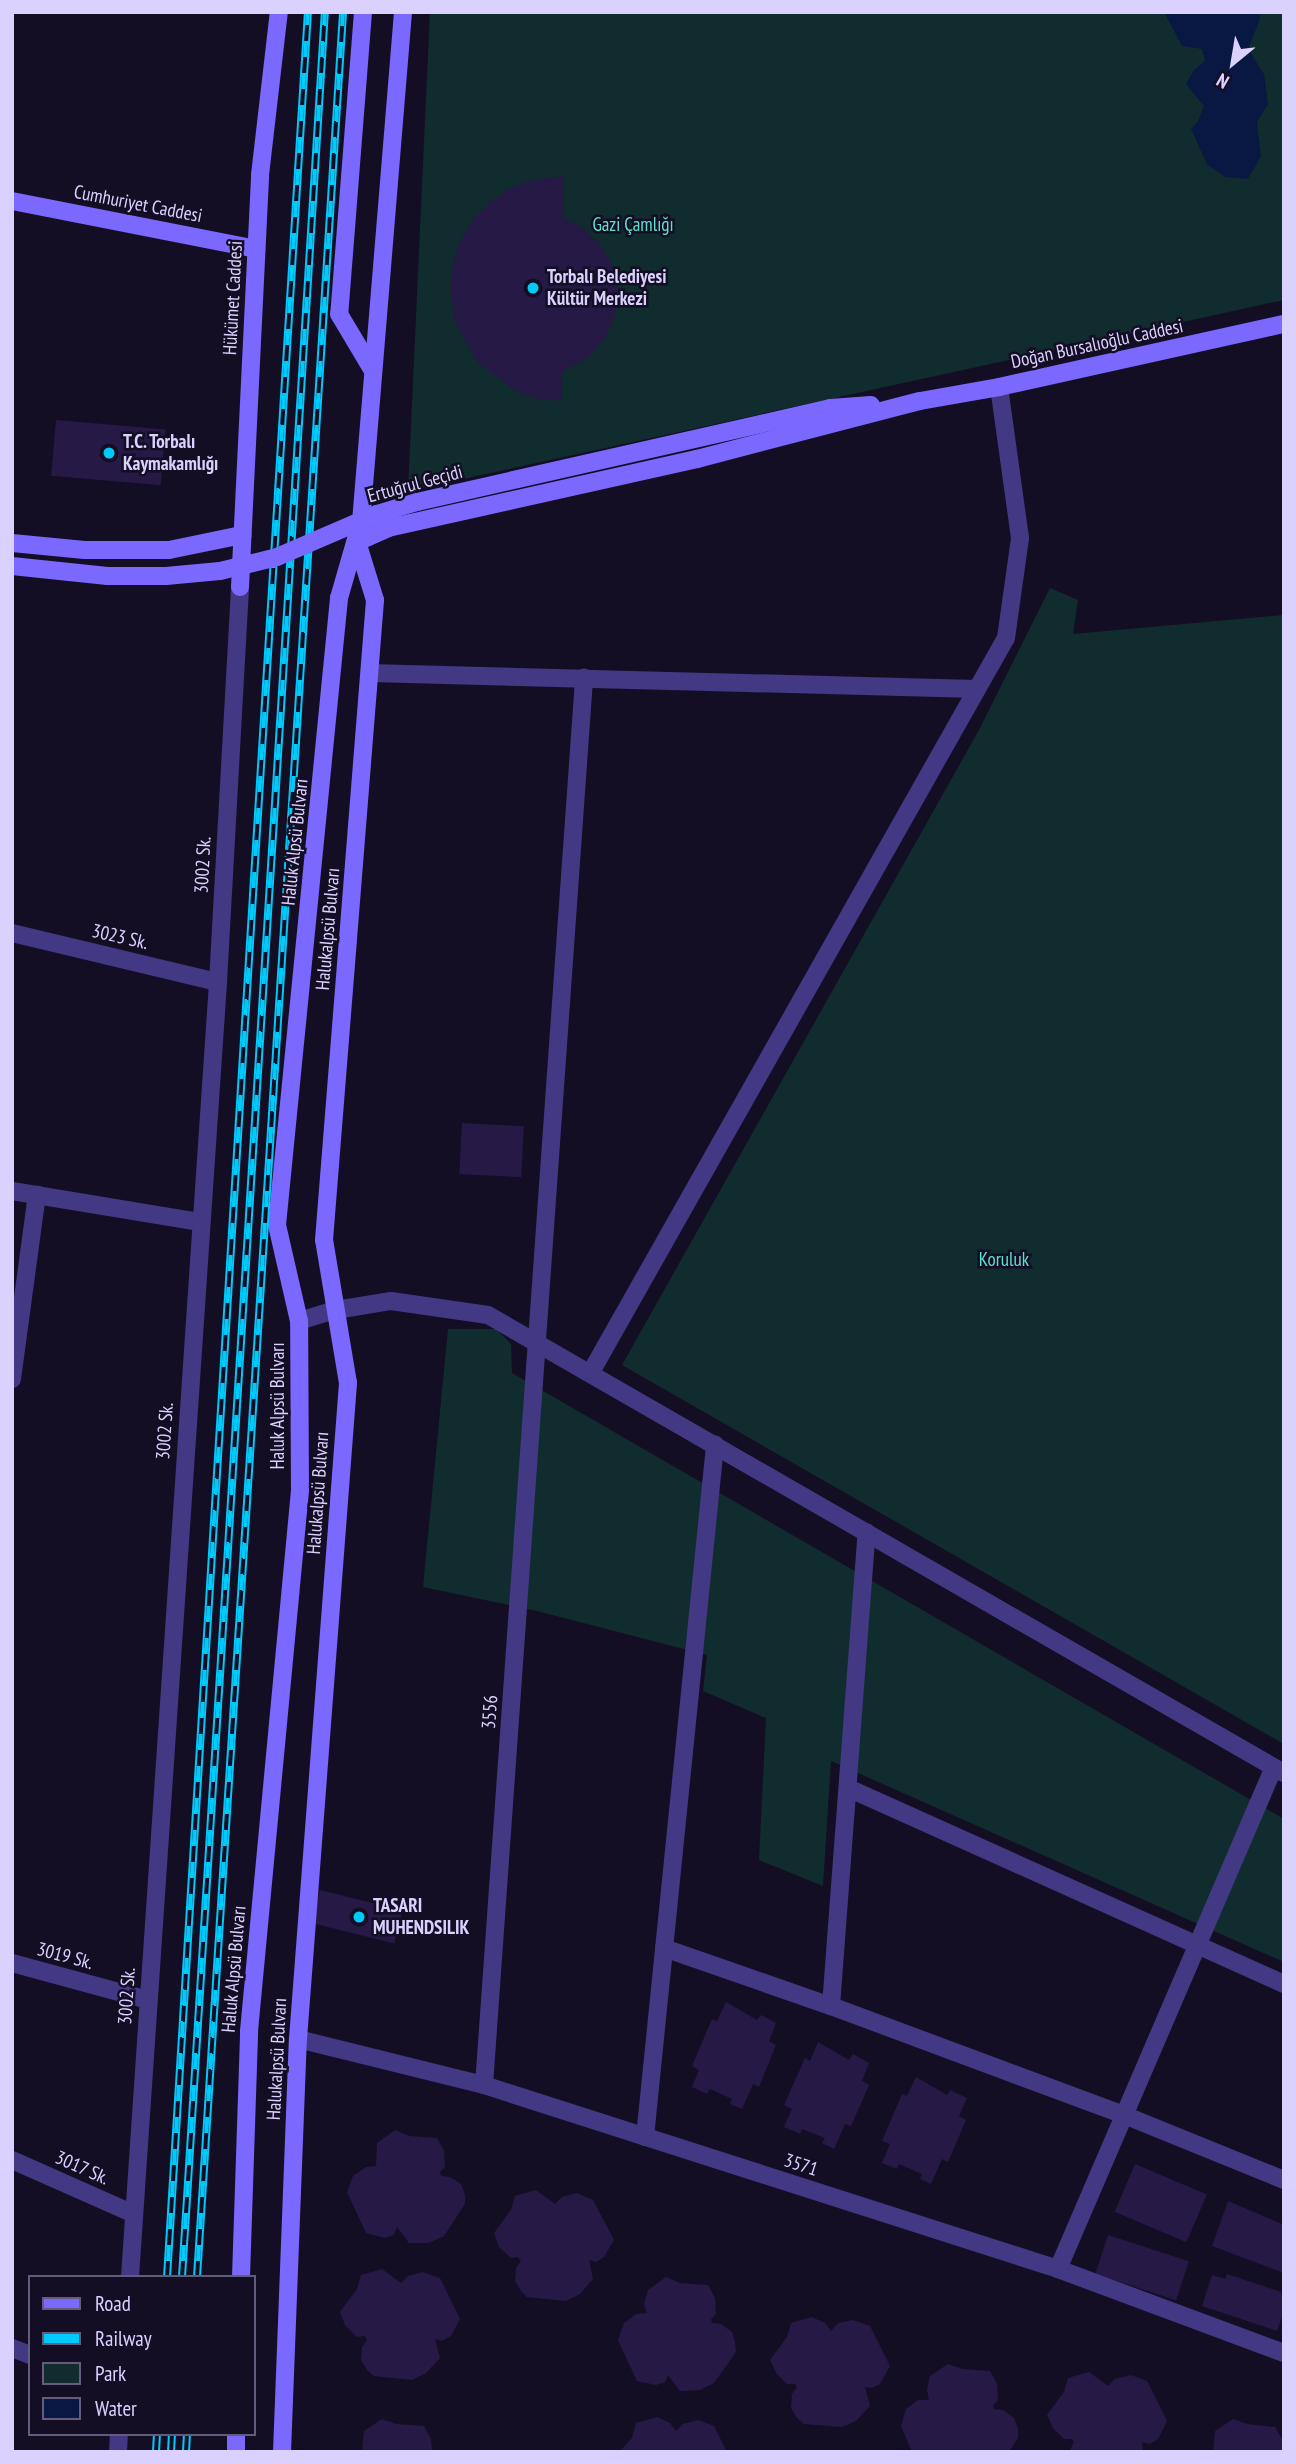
<!DOCTYPE html>
<html>
<head>
<meta charset="utf-8">
<style>
	body { margin:0 }
	#map { position:relative; width:1296px; height:2464px; overflow:hidden; background:#140e24; font-family:"PT Sans Narrow",sans-serif }
	div>[style] { position:absolute }
	[style*='--x'] { left:calc(var(--x)*1px); top:calc(var(--y)*1px); width:calc(var(--w)*1px); rotate:calc(var(--a)*1deg) }
	.green>* { inset:0; background:#112c2e }
	.water>* { inset:0; background:#091842 }
	.building>* { inset:0; background:#271945; transform-origin:0 0 }
	.minor>* { height:18px; margin:-9px; padding:0 9px; transform-origin:9px; border-radius:9px; background:#423884 }
	.secondary>* { height:18px; margin:-9px; padding:0 9px; transform-origin:9px; border-radius:9px; background:#7b68ff }
	.rail>* { height:8px; margin-top:-4px; transform-origin:0; background:repeating-linear-gradient(90deg,#140e24 0 16px,#00c9fc 0 32px); box-sizing:border-box; border-block:2px solid #00c9fc }
	.secondary-bridge>* { height:18px; margin:-9px; padding:0 9px; transform-origin:9px; border-radius:9px; background:#7b68ff }
	.dots>* { width:19px; height:19px; translate:-50% -50%; box-sizing:border-box; border:4px solid #140e24; border-radius:50% }
	span { translate:-50% -50%; white-space:nowrap; text-align:center; line-height:1.15; -webkit-text-stroke:5px #140e24; paint-order:stroke }
	.street-label { font-size:19px; color:#dbd1ff }
	.park-label { font-size:19px; color:#5ae2ce }
	.poi-label { font-size:19px; color:#dbd1ff; font-weight:700 }
	.left { translate:0 -50%; text-align:left }
	.frame { position:absolute; inset:0; border:14px solid #dbd1ff; pointer-events:none }
	.legend { position:absolute; left:28px; top:2275px; width:228px; height:161px; box-sizing:border-box; background:#140e24; border:2px solid #645c7c; margin:0; padding:9px 12px; list-style:none; font-size:21px; color:#dbd1ff }
	.legend li { display:flex; align-items:center; gap:14px; height:35px }
	.legend b { width:35px; border:2px solid #645c7c }
	.north { position:absolute; left:1198px; top:28px; width:70px; height:70px; -webkit-text-stroke:5px #140e24; paint-order:stroke; rotate:210deg; font-size:19px; font-weight:700; line-height:28px; text-align:center; color:#dbd1ff }
	.north::after { content:''; display:block; margin:auto; width:24px; height:32px; background:#dbd1ff; clip-path:polygon(50% 0,100% 100%,50% 72%,0 100%) }
</style>
</head>
<body>
<div id="map">
	<div class="green">
		<i style="clip-path:polygon(430px 12px,1284px 12px,1284px 300px,408px 491px)"></i>
		<i style="clip-path:polygon(1050px 588px,1078px 600px,1073px 634px,1284px 615px,1284px 1744px,622px 1365px,979px 730px)"></i>
		<i style="clip-path:polygon(448px 1329px,496px 1329px,511px 1344px,512px 1373px,1284px 1819px,1284px 1962px,831px 1761px,823px 1886px,759px 1860px,766px 1718px,703px 1691px,707px 1655px,537px 1611px,423px 1587px)"></i>
	</div>
	<div class="water">
		<i style="clip-path:polygon(1164px 12px,1259px 12px,1260px 19px,1248px 49px,1264px 74px,1268px 104px,1257px 122px,1261px 156px,1248px 179px,1225px 177px,1207px 164px,1191px 129px,1198px 121px,1204px 106px,1186px 84px,1194px 70px,1205px 61px,1202px 49px,1182px 46px)"></i>
	</div>
	<div class="building">
		<i style="clip-path:polygon(564px 176px,564px 218px,580px 226px,599px 243px,612px 265px,617px 290px,615px 315px,605px 338px,589px 357px,562px 372px,562px 401px,539px 399px,516px 391px,478px 363px,455px 322px,450px 287px,453px 264px,460px 241px,472px 221px,488px 204px,507px 190px,529px 181px)"></i>
		<i style="left:56px;top:420px;width:110px;height:56px;rotate:5deg"></i>
		<i style="left:462px;top:1123px;width:62px;height:51px;rotate:3deg"></i>
		<i style="left:320px;top:1890px;width:85px;height:34px;rotate:14deg"></i>
		<i style="clip-path:polygon(726px 2002px,757px 2020px,761px 2015px,776px 2023px,769px 2041px,776px 2045px,759px 2087px,753px 2084px,742px 2109px,730px 2104px,732px 2099px,710px 2089px,707px 2094px,692px 2087px,699px 2070px,692px 2066px,712px 2019px,717px 2021px)"></i>
		<i style="clip-path:polygon(818px 2042px,849px 2060px,853px 2054px,869px 2063px,862px 2081px,869px 2085px,851px 2126px,845px 2124px,834px 2149px,822px 2143px,825px 2138px,802px 2129px,800px 2134px,784px 2127px,792px 2109px,784px 2105px,805px 2058px,810px 2061px)"></i>
		<i style="clip-path:polygon(916px 2077px,947px 2095px,950px 2090px,967px 2098px,959px 2116px,966px 2120px,948px 2162px,942px 2159px,931px 2184px,920px 2179px,922px 2174px,899px 2164px,897px 2169px,882px 2163px,890px 2144px,882px 2141px,902px 2094px,907px 2096px)"></i>
		<i style="clip-path:polygon(395px 2130px,409px 2136px,437px 2138px,444px 2151px,445px 2167px,440px 2172px,441px 2176px,450px 2177px,461px 2184px,465px 2195px,465px 2204px,444px 2236px,429px 2243px,409px 2243px,397px 2227px,394px 2235px,385px 2238px,366px 2233px,347px 2192px,353px 2176px,366px 2167px,376px 2166px,377px 2143px)"></i>
		<i style="left:1135px;top:2164px;width:78px;height:52px;rotate:23deg"></i>
		<i style="clip-path:polygon(536px 2190px,555px 2204px,562px 2197px,577px 2193px,593px 2200px,614px 2240px,604px 2257px,596px 2262px,589px 2260px,593px 2279px,580px 2294px,566px 2301px,527px 2297px,521px 2291px,515px 2281px,516px 2268px,521px 2261px,518px 2257px,511px 2258px,499px 2247px,494px 2233px,511px 2210px,515px 2196px)"></i>
		<i style="clip-path:polygon(1228px 2201px,1284px 2225px,1284px 2273px,1212px 2246px)"></i>
		<i style="left:1108px;top:2235px;width:85px;height:41px;rotate:18deg"></i>
		<i style="clip-path:polygon(382px 2269px,401px 2283px,408px 2276px,423px 2272px,440px 2278px,460px 2319px,451px 2336px,442px 2341px,435px 2339px,440px 2358px,426px 2373px,412px 2380px,374px 2376px,367px 2370px,361px 2360px,362px 2347px,367px 2340px,365px 2336px,357px 2337px,345px 2325px,340px 2312px,357px 2289px,361px 2275px)"></i>
		<i style="clip-path:polygon(1227px 2274px,1281px 2292px,1284px 2311px,1277px 2331px,1202px 2306px,1212px 2275px,1225px 2279px)"></i>
		<i style="clip-path:polygon(666px 2277px,680px 2283px,708px 2285px,715px 2298px,716px 2314px,711px 2319px,712px 2323px,721px 2324px,732px 2332px,735px 2342px,736px 2352px,714px 2383px,700px 2390px,680px 2391px,668px 2375px,665px 2382px,656px 2385px,637px 2381px,618px 2340px,624px 2323px,636px 2314px,647px 2313px,644px 2304px,648px 2290px)"></i>
		<i style="clip-path:polygon(812px 2317px,825px 2323px,831px 2331px,838px 2323px,853px 2320px,870px 2326px,890px 2366px,880px 2384px,872px 2388px,865px 2387px,870px 2406px,856px 2421px,842px 2427px,804px 2424px,797px 2418px,791px 2408px,792px 2394px,797px 2387px,795px 2384px,787px 2384px,776px 2373px,770px 2360px,787px 2337px,791px 2323px)"></i>
		<i style="clip-path:polygon(948px 2364px,962px 2369px,990px 2371px,997px 2384px,998px 2400px,993px 2405px,994px 2409px,1003px 2410px,1014px 2418px,1018px 2429px,1018px 2438px,1009px 2452px,912px 2452px,901px 2426px,906px 2409px,918px 2400px,929px 2400px,927px 2390px,930px 2376px)"></i>
		<i style="clip-path:polygon(1089px 2372px,1108px 2386px,1115px 2379px,1131px 2375px,1147px 2381px,1167px 2421px,1158px 2439px,1150px 2444px,1142px 2442px,1143px 2452px,1069px 2452px,1074px 2442px,1072px 2439px,1064px 2439px,1053px 2428px,1047px 2415px,1064px 2392px,1068px 2378px)"></i>
		<i style="clip-path:polygon(657px 2417px,670px 2423px,676px 2431px,683px 2424px,698px 2420px,714px 2426px,727px 2452px,619px 2452px,632px 2438px,636px 2423px)"></i>
		<i style="clip-path:polygon(382px 2419px,396px 2424px,424px 2426px,431px 2439px,432px 2452px,362px 2452px,364px 2431px)"></i>
		<i style="clip-path:polygon(1233px 2419px,1247px 2424px,1275px 2427px,1282px 2439px,1283px 2452px,1213px 2452px,1215px 2431px)"></i>
	</div>
	<div class="minor">
		<i style="--x:370;--y:673;--w:606;--a:1.51"></i>
		<i style="--x:12;--y:933;--w:212;--a:13.4"></i>
		<i style="--x:12;--y:1191;--w:191;--a:9.4"></i>
		<i style="--x:299;--y:1321;--w:39;--a:-17"></i>
		<i style="--x:336;--y:1310;--w:56;--a:-9.3"></i>
		<i style="--x:391;--y:1301;--w:98;--a:8.2"></i>
		<i style="--x:488;--y:1315;--w:918;--a:29.92"></i>
		<i style="--x:591;--y:1372;--w:843;--a:-60.52"></i>
		<i style="--x:1006;--y:638;--w:101;--a:-82"></i>
		<i style="--x:1020;--y:538;--w:152;--a:-97.9"></i>
		<i style="--x:12;--y:1379;--w:186;--a:-82.3"></i>
		<i style="--x:848;--y:1788;--w:478;--a:24.2"></i>
		<i style="--x:664;--y:1948;--w:177;--a:19.2"></i>
		<i style="--x:831;--y:2006;--w:313;--a:20.4"></i>
		<i style="--x:1124;--y:2115;--w:173;--a:22.1"></i>
		<i style="--x:12;--y:1963;--w:141;--a:15.2"></i>
		<i style="--x:831;--y:2006;--w:475;--a:-85.7"></i>
		<i style="--x:298;--y:2039;--w:192;--a:13.9"></i>
		<i style="--x:484;--y:2085;--w:603;--a:17.77"></i>
		<i style="--x:1058;--y:2269;--w:241;--a:20.4"></i>
		<i style="--x:484;--y:2085;--w:1411;--a:-85.93"></i>
		<i style="--x:645;--y:2137;--w:696;--a:-84.22"></i>
		<i style="--x:12;--y:2160;--w:133;--a:23.9"></i>
		<i style="--x:1058;--y:2269;--w:546;--a:-66.72"></i>
		<i style="--x:130;--y:2277;--w:1298;--a:-86.11"></i>
		<i style="--x:218;--y:982;--w:396;--a:-86.8"></i>
		<i style="--x:12;--y:2348;--w:19;--a:21"></i>
		<i style="--x:118;--y:2452;--w:18;--a:-87"></i>
	</div>
	<div class="secondary">
		<i style="--x:363;--y:12;--w:303;--a:94.5"></i>
		<i style="--x:339;--y:314;--w:66;--a:59.2"></i>
		<i style="--x:12;--y:201;--w:249;--a:11.1"></i>
		<i style="--x:830;--y:408;--w:41;--a:-4.2"></i>
		<i style="--x:357;--y:542;--w:34;--a:-24"></i>
		<i style="--x:388;--y:528;--w:317;--a:-12.6"></i>
		<i style="--x:697;--y:459;--w:230;--a:-14.6"></i>
		<i style="--x:920;--y:401;--w:80;--a:-10"></i>
		<i style="--x:999;--y:387;--w:292;--a:-12.5"></i>
		<i style="--x:12;--y:543;--w:73;--a:5.5"></i>
		<i style="--x:85;--y:550;--w:84;--a:0"></i>
		<i style="--x:169;--y:550;--w:75;--a:-11.6"></i>
		<i style="--x:240;--y:587;--w:412;--a:-87.2"></i>
		<i style="--x:260;--y:175;--w:164;--a:-83.4"></i>
		<i style="--x:241;--y:2277;--w:246;--a:-88.1"></i>
		<i style="--x:249;--y:2031;--w:543;--a:-84.61"></i>
		<i style="--x:300;--y:1490;--w:169;--a:-90.3"></i>
		<i style="--x:299;--y:1321;--w:98;--a:-102.9"></i>
		<i style="--x:277;--y:1225;--w:630;--a:-84.35"></i>
		<i style="--x:339;--y:598;--w:79;--a:-73.9"></i>
		<i style="--x:361;--y:522;--w:512;--a:-85.29"></i>
		<i style="--x:236;--y:2452;--w:18;--a:-90"></i>
		<i style="--x:282;--y:2452;--w:413;--a:-87.8"></i>
		<i style="--x:298;--y:2039;--w:658;--a:-85.64"></i>
		<i style="--x:348;--y:1383;--w:145;--a:-99.5"></i>
		<i style="--x:324;--y:1240;--w:642;--a:-85.44"></i>
		<i style="--x:375;--y:600;--w:61;--a:-107.2"></i>
	</div>
	<div class="rail">
		<i style="--x:167;--y:2277;--w:2269;--a:-86.44"></i>
		<i style="--x:182;--y:2277;--w:2270;--a:-86.39"></i>
		<i style="--x:197;--y:2277;--w:2270;--a:-86.31"></i>
		<i style="--x:156;--y:2452;--w:18;--a:-87"></i>
		<i style="--x:171;--y:2452;--w:18;--a:-87"></i>
		<i style="--x:186;--y:2452;--w:18;--a:-87"></i>
	</div>
	<div class="secondary-bridge">
		<i style="--x:12;--y:566;--w:96;--a:6"></i>
		<i style="--x:107;--y:576;--w:59;--a:0"></i>
		<i style="--x:166;--y:576;--w:54;--a:-5.3"></i>
		<i style="--x:220;--y:571;--w:59;--a:-13.8"></i>
		<i style="--x:277;--y:557;--w:109;--a:-23.3"></i>
		<i style="--x:377;--y:514;--w:42;--a:-16.7"></i>
		<i style="--x:417;--y:502;--w:424;--a:-12.8"></i>
	</div>
	<div class="dots">
		<i style="left:533px;top:288px;background:#00c9fc"></i>
		<i style="left:109px;top:453px;background:#00c9fc"></i>
		<i style="left:359px;top:1917px;background:#00c9fc"></i>
	</div>
	<div class="street-label">
		<span style="left:138px;top:204px;rotate:11deg">Cumhuriyet Caddesi</span>
		<span style="left:233px;top:298px;rotate:-87deg">Hükümet Caddesi</span>
		<span style="left:1097px;top:344px;rotate:-12deg">Doğan Bursalıoğlu Caddesi</span>
		<span style="left:415px;top:484px;rotate:-15deg">Ertuğrul Geçidi</span>
		<span style="left:295px;top:842px;rotate:-84deg">Haluk Alpsü Bulvarı</span>
		<span style="left:203px;top:865px;rotate:-87deg">3002 Sk.</span>
		<span style="left:328px;top:929px;rotate:-85deg">Halukalpsü Bulvarı</span>
		<span style="left:120px;top:937px;rotate:13deg">3023 Sk.</span>
		<span style="left:278px;top:1406px;rotate:-90deg">Haluk Alpsü Bulvarı</span>
		<span style="left:165px;top:1431px;rotate:-86deg">3002 Sk.</span>
		<span style="left:318px;top:1493px;rotate:-86deg">Halukalpsü Bulvarı</span>
		<span style="left:490px;top:1712px;rotate:-86deg">3556</span>
		<span style="left:65px;top:1956px;rotate:15deg">3019 Sk.</span>
		<span style="left:234px;top:1969px;rotate:-85deg">Haluk Alpsü Bulvarı</span>
		<span style="left:127px;top:1996px;rotate:-86deg">3002 Sk.</span>
		<span style="left:277px;top:2059px;rotate:-87deg">Halukalpsü Bulvarı</span>
		<span style="left:801px;top:2165px;rotate:18deg">3571</span>
		<span style="left:82px;top:2168px;rotate:24deg">3017 Sk.</span>
	</div>
	<div class="park-label">
		<span style="left:633px;top:225px">Gazi Çamlığı</span>
		<span style="left:1004px;top:1260px">Koruluk</span>
	</div>
	<div class="poi-label">
		<span class="left" style="left:547px;top:288px">Torbalı Belediyesi<br>Kültür Merkezi</span>
		<span class="left" style="left:123px;top:453px">T.C. Torbalı<br>Kaymakamlığı</span>
		<span class="left" style="left:373px;top:1917px">TASARI<br>MUHENDSILIK</span>
	</div>
	<div class="frame"></div>
	<ul class="legend">
	<li><b style="height:9px;background:#7b68ff"></b>Road</li>
	<li><b style="height:9px;background:#00c9fc"></b>Railway</li>
	<li><b style="height:19px;background:#112c2e"></b>Park</li>
	<li><b style="height:19px;background:#091842"></b>Water</li>
	</ul>
	<div class="north">N</div>
</div>
</body>
</html>
